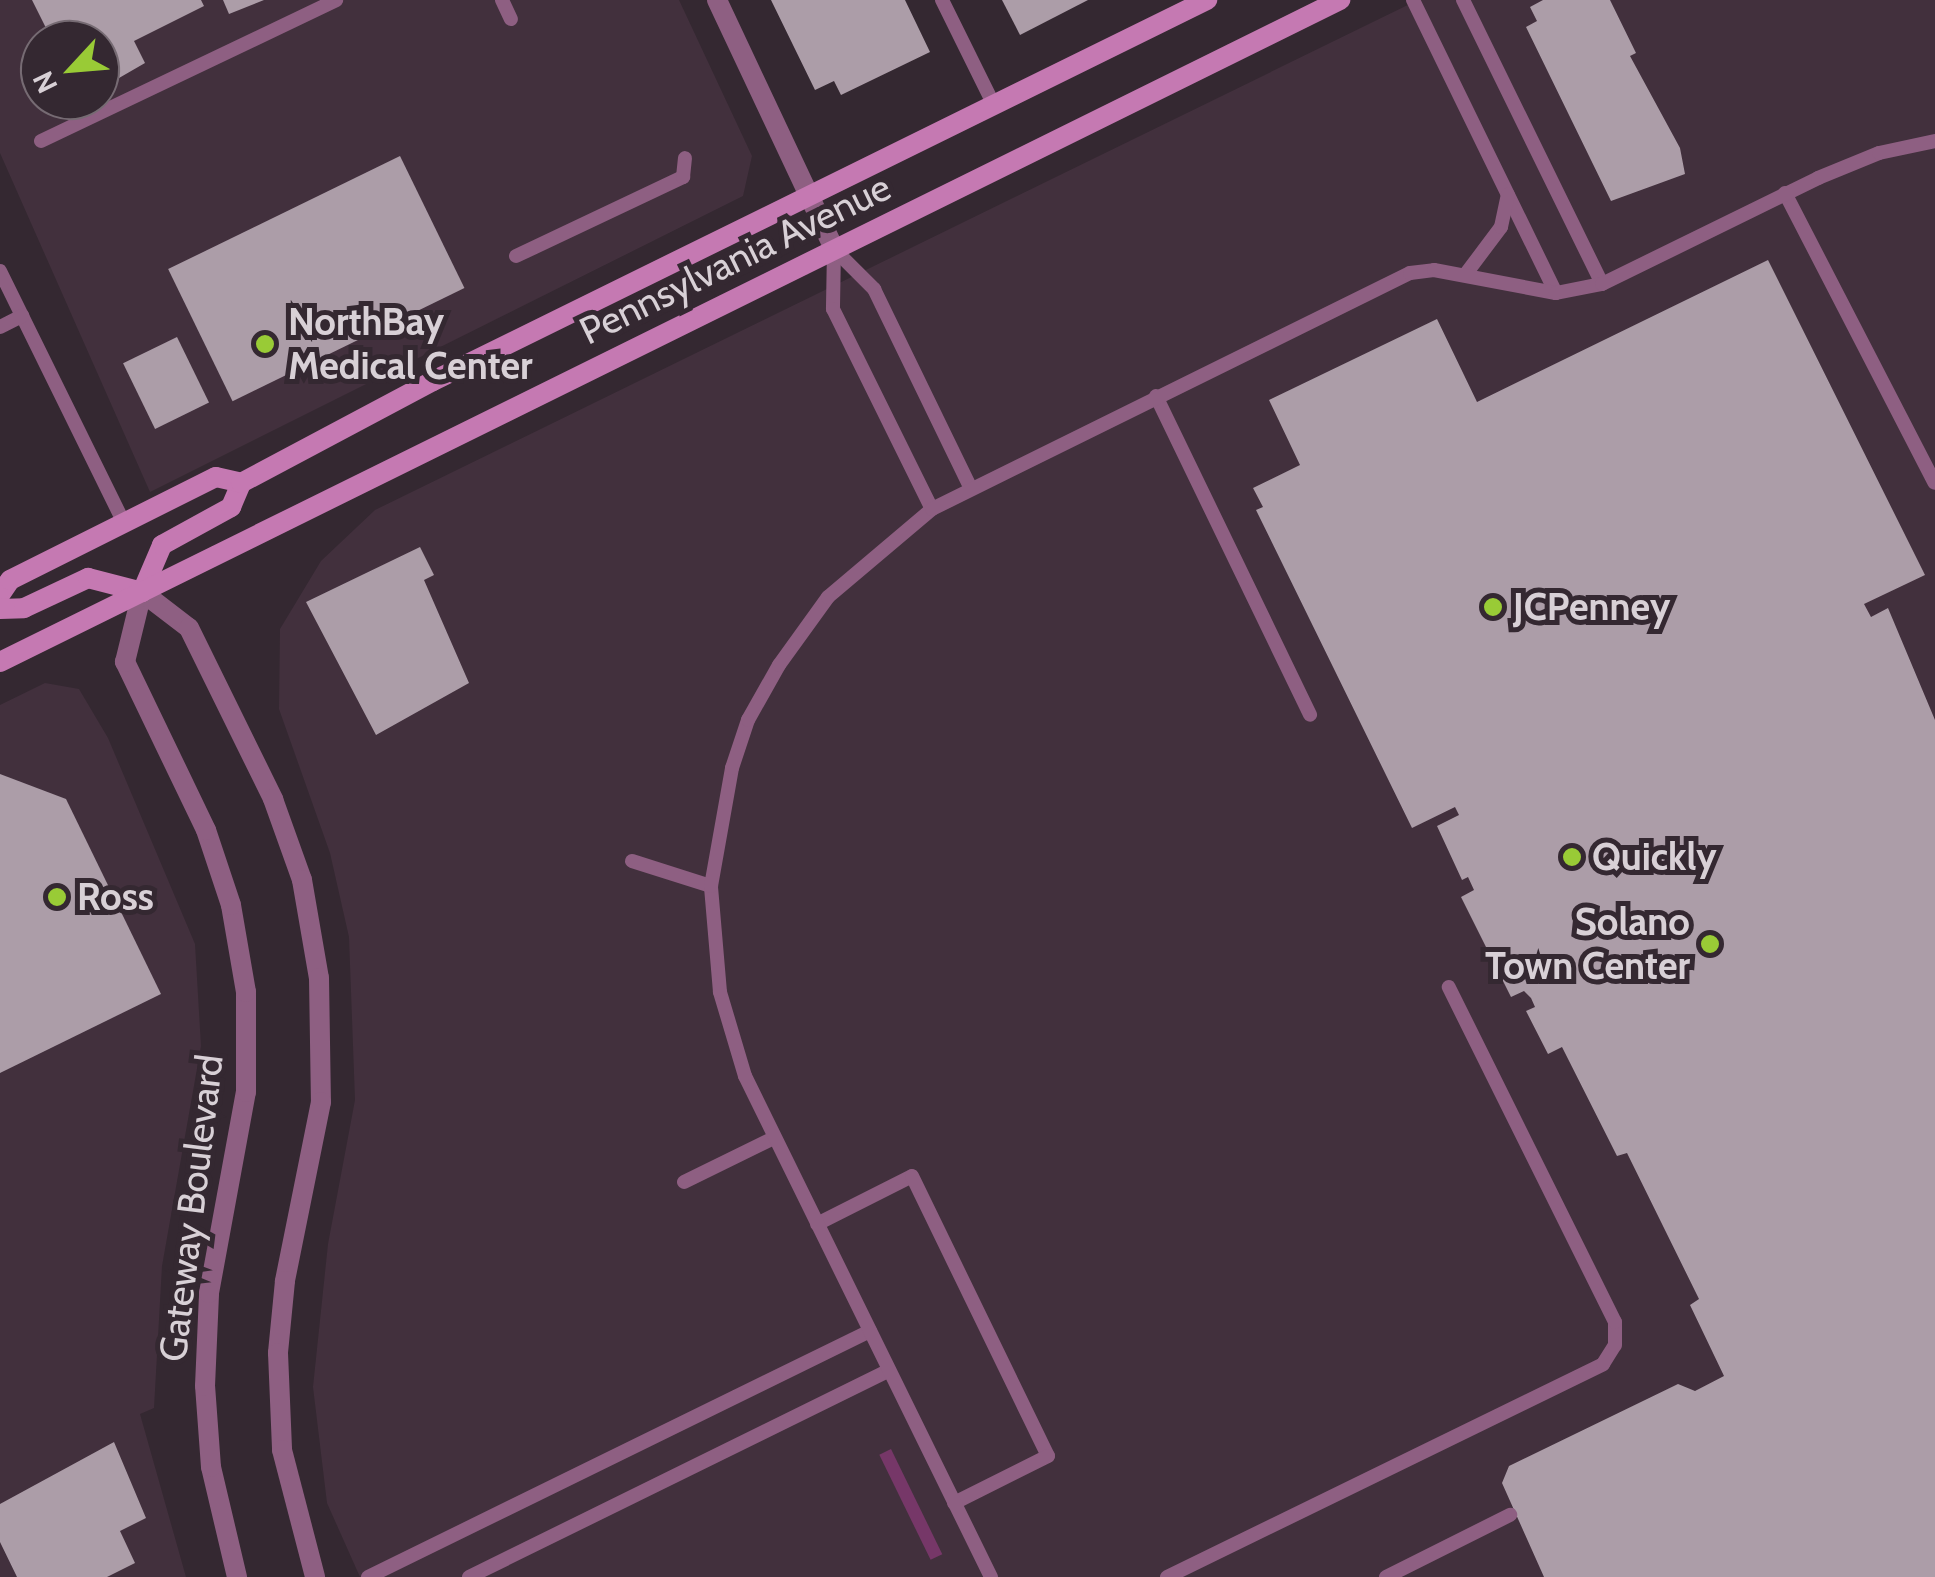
<!DOCTYPE html>
<html>
<head>
<meta charset="utf-8">
<style>
	body { margin:0 }
	#map { position:relative; width:1935px; height:1577px; overflow:hidden; background:#342831; font-family:Cabin,sans-serif }
	div>[style] { position:absolute }
	[style*='--x'] { left:calc(var(--x)*1px); top:calc(var(--y)*1px); width:calc(var(--w)*1px); rotate:calc(var(--a)*1deg) }
	.built>* { inset:0; background:#42303d }
	.green>* { inset:0; background:#763768; transform-origin:0 0 }
	.building>* { inset:0; background:#ac9da8; transform-origin:0 0 }
	.service>* { height:14px; margin:-7px; padding:0 7px; transform-origin:7px; border-radius:7px; background:#8e5f82 }
	.minor>* { height:20px; margin:-10px; padding:0 10px; transform-origin:10px; border-radius:10px; background:#8e5f82 }
	.tertiary>* { height:20px; margin:-10px; padding:0 10px; transform-origin:10px; border-radius:10px; background:#8e5f82 }
	.secondary>* { height:20px; margin:-10px; padding:0 10px; transform-origin:10px; border-radius:10px; background:#c579b2 }
	.dots>* { width:28px; height:28px; translate:-50% -50%; box-sizing:border-box; border:5px solid #342831; border-radius:50% }
	span { translate:-50% -50%; white-space:nowrap; text-align:center; line-height:1.15; -webkit-text-stroke:10px #342831; paint-order:stroke }
	.street-label { font-size:38px; color:#d8d0d6 }
	.poi-label { font-size:38px; color:#d8d0d6; font-weight:700 }
	.left { translate:0 -50%; text-align:left }
	.right { translate:-100% -50%; text-align:right }
	.north { position:absolute; left:20px; top:20px; width:100px; height:100px; box-sizing:border-box; background:#342831; border:2px solid #766b73; border-radius:50%; rotate:244deg; font-size:28px; font-weight:700; line-height:40px; text-align:center; color:#d8d0d6 }
	.north::after { content:''; display:block; margin:auto; width:35px; height:45px; background:#99cb36; clip-path:polygon(50% 0,100% 100%,50% 72%,0 100%) }
</style>
</head>
<body>
<div id="map">
	<div class="built">
		<i style="clip-path:polygon(evenodd,0 0,679px 0,752px 156px,743px 196px,150px 492px,0 153px,0 0,40px 40px,100px 40px,100px 100px,40px 100px,40px 40px)"></i>
		<i style="clip-path:polygon(1418px 0,1935px 0,1935px 1577px,360px 1577px,327px 1503px,313px 1387px,328px 1244px,355px 1100px,349px 937px,330px 853px,279px 709px,280px 629px,321px 561px,375px 510px)"></i>
		<i style="clip-path:polygon(45px 683px,79px 689px,108px 738px,195px 944px,201px 1046px,162px 1266px,154px 1408px,140px 1414px,186px 1577px,0 1577px,0 705px)"></i>
	</div>
	<div class="green">
		<i style="left:891px;top:1449px;width:117px;height:13px;rotate:64deg"></i>
	</div>
	<div class="building">
		<i style="clip-path:polygon(32px 0,201px 0,204px 6px,134px 41px,145px 63px,100px 89px,100px 40px,52px 40px)"></i>
		<i style="clip-path:polygon(223px 0,264px 0,229px 14px)"></i>
		<i style="clip-path:polygon(771px 0,905px 0,930px 52px,841px 95px,834px 81px,815px 90px)"></i>
		<i style="clip-path:polygon(1002px 0,1088px 0,1020px 35px)"></i>
		<i style="clip-path:polygon(1543px 0,1610px 0,1636px 53px,1630px 56px,1680px 148px,1685px 174px,1611px 201px,1526px 27px,1537px 21px,1530px 7px)"></i>
		<i style="left:400px;top:156px;width:147px;height:258px;rotate:64deg"></i>
		<i style="clip-path:polygon(1768px 260px,1925px 575px,1864px 604px,1871px 617px,1888px 608px,1935px 720px,1935px 1577px,1544px 1577px,1502px 1483px,1509px 1466px,1678px 1384px,1695px 1391px,1724px 1376px,1690px 1305px,1699px 1299px,1627px 1153px,1617px 1156px,1562px 1047px,1548px 1054px,1526px 1011px,1535px 1007px,1531px 998px,1524px 991px,1511px 997px,1461px 897px,1474px 890px,1468px 877px,1462px 880px,1437px 826px,1459px 815px,1455px 807px,1412px 828px,1256px 510px,1263px 507px,1253px 488px,1300px 465px,1269px 400px,1437px 319px,1477px 402px)"></i>
		<i style="left:177px;top:337px;width:73px;height:60px;rotate:64deg"></i>
		<i style="clip-path:polygon(420px 547px,434px 575px,424px 580px,469px 683px,376px 735px,306px 602px)"></i>
		<i style="clip-path:polygon(0 774px,66px 799px,161px 994px,0 1073px)"></i>
		<i style="clip-path:polygon(114px 1442px,146px 1518px,120px 1531px,135px 1563px,107px 1577px,17px 1577px,0 1542px,0 1504px)"></i>
	</div>
	<div class="service">
		<i style="--x:502;--y:0;--w:21;--a:65"></i>
		<i style="--x:942;--y:0;--w:117;--a:63.7"></i>
		<i style="--x:1413;--y:0;--w:326;--a:64"></i>
		<i style="--x:1463;--y:0;--w:316;--a:63.9"></i>
		<i style="--x:41;--y:141;--w:327;--a:-25.5"></i>
		<i style="--x:1785;--y:193;--w:326;--a:62.7"></i>
		<i style="--x:834;--y:249;--w:60;--a:91"></i>
		<i style="--x:833;--y:309;--w:223;--a:63.7"></i>
		<i style="--x:834;--y:249;--w:57;--a:45"></i>
		<i style="--x:874;--y:289;--w:220;--a:64.1"></i>
		<i style="--x:516;--y:256;--w:185;--a:-25.3"></i>
		<i style="--x:683;--y:177;--w:19;--a:-84"></i>
		<i style="--x:0;--y:271;--w:281;--a:63.8"></i>
		<i style="--x:1465;--y:275;--w:60;--a:-53.1"></i>
		<i style="--x:1501;--y:227;--w:33;--a:-78"></i>
		<i style="--x:0;--y:327;--w:25;--a:-27"></i>
		<i style="--x:1156;--y:396;--w:354;--a:64.2"></i>
		<i style="--x:632;--y:861;--w:83;--a:17.6"></i>
		<i style="--x:684;--y:1182;--w:100;--a:-26.1"></i>
		<i style="--x:817;--y:1224;--w:106;--a:-26.8"></i>
		<i style="--x:912;--y:1176;--w:311;--a:64.1"></i>
		<i style="--x:1048;--y:1456;--w:105;--a:153.4"></i>
		<i style="--x:368;--y:1577;--w:559;--a:-26.11"></i>
		<i style="--x:469;--y:1577;--w:468;--a:-26.2"></i>
		<i style="--x:991;--y:1577;--w:558;--a:-116.15"></i>
		<i style="--x:745;--y:1076;--w:88;--a:-106.6"></i>
		<i style="--x:720;--y:992;--w:106;--a:-94.9"></i>
		<i style="--x:711;--y:886;--w:120;--a:-79.9"></i>
		<i style="--x:732;--y:768;--w:51;--a:-71.6"></i>
		<i style="--x:748;--y:720;--w:63;--a:-60.6"></i>
		<i style="--x:779;--y:665;--w:84;--a:-54.2"></i>
		<i style="--x:828;--y:597;--w:136;--a:-40.2"></i>
		<i style="--x:932;--y:509;--w:533;--a:-26.28"></i>
		<i style="--x:1410;--y:273;--w:24;--a:-7"></i>
		<i style="--x:1434;--y:270;--w:124;--a:10.7"></i>
		<i style="--x:1556;--y:293;--w:47;--a:-11.1"></i>
		<i style="--x:1602;--y:284;--w:241;--a:-26.1"></i>
		<i style="--x:1818;--y:178;--w:66;--a:-22.3"></i>
		<i style="--x:1879;--y:153;--w:57;--a:-12.1"></i>
		<i style="--x:1167;--y:1577;--w:485;--a:-26"></i>
		<i style="--x:1603;--y:1364;--w:22;--a:-58"></i>
		<i style="--x:1615;--y:1345;--w:23;--a:-90"></i>
		<i style="--x:1615;--y:1322;--w:374;--a:-116.4"></i>
		<i style="--x:1386;--y:1577;--w:139;--a:-26.6"></i>
	</div>
	<div class="minor">
		<i style="--x:717;--y:0;--w:275;--a:64.8"></i>
	</div>
	<div class="tertiary">
		<i style="--x:237;--y:1577;--w:113;--a:-103.3"></i>
		<i style="--x:211;--y:1467;--w:81;--a:-94.2"></i>
		<i style="--x:205;--y:1386;--w:93;--a:-87.5"></i>
		<i style="--x:209;--y:1293;--w:204;--a:-79.6"></i>
		<i style="--x:246;--y:1092;--w:100;--a:-90"></i>
		<i style="--x:246;--y:992;--w:88;--a:-99.8"></i>
		<i style="--x:231;--y:905;--w:79;--a:-108.4"></i>
		<i style="--x:206;--y:830;--w:187;--a:-115.7"></i>
		<i style="--x:125;--y:662;--w:72;--a:-76.3"></i>
		<i style="--x:142;--y:592;--w:59;--a:37.5"></i>
		<i style="--x:189;--y:628;--w:191;--a:63.8"></i>
		<i style="--x:273;--y:799;--w:86;--a:70.3"></i>
		<i style="--x:302;--y:880;--w:99;--a:80.2"></i>
		<i style="--x:319;--y:978;--w:124;--a:89.1"></i>
		<i style="--x:321;--y:1102;--w:183;--a:101.4"></i>
		<i style="--x:285;--y:1281;--w:72;--a:95.6"></i>
		<i style="--x:278;--y:1353;--w:97;--a:87.6"></i>
		<i style="--x:282;--y:1450;--w:131;--a:75.4"></i>
	</div>
	<div class="secondary">
		<i style="--x:142;--y:592;--w:51;--a:-66.9"></i>
		<i style="--x:162;--y:545;--w:79;--a:-28.8"></i>
		<i style="--x:231;--y:507;--w:26;--a:-67"></i>
		<i style="--x:0;--y:595;--w:18;--a:-56"></i>
		<i style="--x:10;--y:580;--w:230;--a:-26.6"></i>
		<i style="--x:216;--y:477;--w:26;--a:13"></i>
		<i style="--x:241;--y:483;--w:217;--a:-28"></i>
		<i style="--x:433;--y:381;--w:863;--a:-26.21"></i>
		<i style="--x:0;--y:609;--w:24;--a:-2"></i>
		<i style="--x:24;--y:608;--w:71;--a:-25.1"></i>
		<i style="--x:88;--y:578;--w:56;--a:14.5"></i>
		<i style="--x:0;--y:662;--w:1495;--a:-26.29"></i>
	</div>
	<div class="dots">
		<i style="left:265px;top:344px;background:#99cb36"></i>
		<i style="left:1493px;top:607px;background:#99cb36"></i>
		<i style="left:1572px;top:857px;background:#99cb36"></i>
		<i style="left:57px;top:897px;background:#99cb36"></i>
		<i style="left:1710px;top:944px;background:#99cb36"></i>
	</div>
	<div class="street-label">
		<span style="left:735px;top:259px;rotate:-26deg">Pennsylvania Avenue</span>
		<span style="left:191px;top:1208px;rotate:-83deg">Gateway Boulevard</span>
	</div>
	<div class="poi-label">
		<span class="left" style="left:288px;top:344px">NorthBay<br>Medical Center</span>
		<span class="left" style="left:1513px;top:607px">JCPenney</span>
		<span class="left" style="left:1592px;top:857px">Quickly</span>
		<span class="left" style="left:77px;top:897px">Ross</span>
		<span class="right" style="left:1690px;top:944px">Solano<br>Town Center</span>
	</div>
	<div class="north">N</div>
</div>
</body>
</html>
